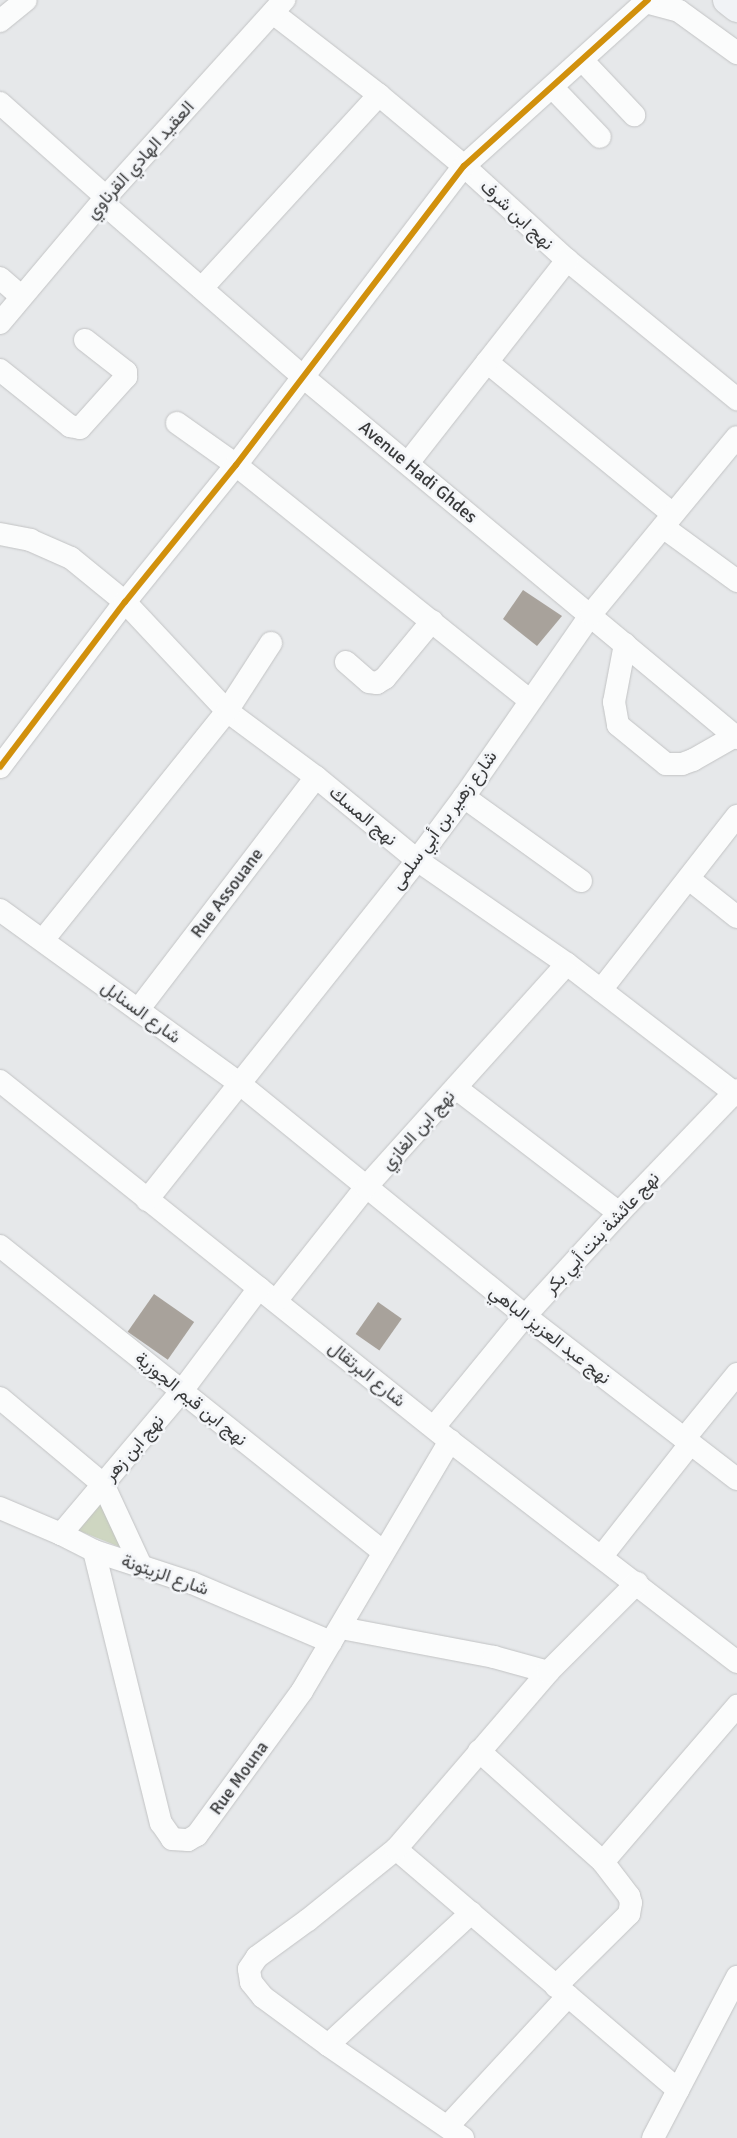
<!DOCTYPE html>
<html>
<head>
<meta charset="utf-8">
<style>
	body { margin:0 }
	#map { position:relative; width:737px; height:2138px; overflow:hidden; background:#e6e8ea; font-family:Signika,Vazirmatn,sans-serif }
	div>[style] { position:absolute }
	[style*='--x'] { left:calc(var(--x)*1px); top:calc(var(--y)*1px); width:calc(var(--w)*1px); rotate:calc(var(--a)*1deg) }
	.green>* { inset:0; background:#ced6c1 }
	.building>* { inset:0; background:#a8a29b; transform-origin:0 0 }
	.roads { filter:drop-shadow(0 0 1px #c2c3c4) drop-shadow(0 0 1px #c2c3c4) }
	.minor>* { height:22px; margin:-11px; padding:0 11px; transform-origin:11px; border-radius:11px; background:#fbfcfc }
	.major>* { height:28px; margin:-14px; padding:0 14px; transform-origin:14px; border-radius:14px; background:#f1f3f6 }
	.bus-1>* { height:6px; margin:-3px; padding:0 3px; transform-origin:3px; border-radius:3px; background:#d1900c }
	span { translate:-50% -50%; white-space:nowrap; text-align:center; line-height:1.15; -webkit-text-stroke:5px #f3f5f8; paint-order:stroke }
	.street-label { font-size:18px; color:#393a3b }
</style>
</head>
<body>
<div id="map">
	<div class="green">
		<i style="clip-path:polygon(100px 1501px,125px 1549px,77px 1530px)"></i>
	</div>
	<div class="building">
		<i style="clip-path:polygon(523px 590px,562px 616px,537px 646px,503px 619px)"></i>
		<i style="left:154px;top:1294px;width:49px;height:46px;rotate:35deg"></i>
		<i style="left:378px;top:1302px;width:29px;height:39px;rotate:35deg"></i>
	</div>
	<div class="roads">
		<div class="minor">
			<i style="--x:646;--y:2;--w:34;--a:15"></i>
			<i style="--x:679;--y:11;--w:72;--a:35.9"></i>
			<i style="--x:273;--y:13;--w:134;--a:37.7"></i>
			<i style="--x:379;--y:95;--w:111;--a:39.9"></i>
			<i style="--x:464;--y:166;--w:139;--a:42.4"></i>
			<i style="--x:567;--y:260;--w:220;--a:39.3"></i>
			<i style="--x:0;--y:21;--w:33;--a:-39"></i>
			<i style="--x:582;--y:60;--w:76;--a:46.6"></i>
			<i style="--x:552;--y:87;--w:69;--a:46.2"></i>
			<i style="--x:0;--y:103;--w:142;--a:41.6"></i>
			<i style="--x:102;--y:202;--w:265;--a:41"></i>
			<i style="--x:302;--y:376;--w:566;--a:39.77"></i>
			<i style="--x:0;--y:278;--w:28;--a:41"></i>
			<i style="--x:202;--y:288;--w:262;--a:-47.5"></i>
			<i style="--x:0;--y:323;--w:165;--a:-49.9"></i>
			<i style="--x:106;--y:197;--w:266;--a:-47.9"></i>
			<i style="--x:487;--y:362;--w:240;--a:39.3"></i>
			<i style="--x:0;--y:370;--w:90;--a:38.7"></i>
			<i style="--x:70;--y:426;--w:10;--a:11"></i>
			<i style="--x:80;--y:428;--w:69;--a:-48"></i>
			<i style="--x:126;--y:377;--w:5;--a:-90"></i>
			<i style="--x:126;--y:372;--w:52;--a:-142"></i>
			<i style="--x:177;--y:423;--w:72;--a:35.4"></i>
			<i style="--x:236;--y:465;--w:376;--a:38.7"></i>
			<i style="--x:408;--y:463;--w:258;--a:-51.9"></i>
			<i style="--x:663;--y:527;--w:92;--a:36.1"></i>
			<i style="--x:0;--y:534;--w:31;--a:11"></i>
			<i style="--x:30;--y:540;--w:45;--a:23.7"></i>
			<i style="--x:71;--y:558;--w:70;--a:39.2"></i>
			<i style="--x:125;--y:602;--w:149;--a:46.9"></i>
			<i style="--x:227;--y:711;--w:111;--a:36.6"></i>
			<i style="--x:316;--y:777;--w:131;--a:39.4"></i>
			<i style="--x:417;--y:860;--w:183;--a:34.7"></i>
			<i style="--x:567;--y:964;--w:215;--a:37.6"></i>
			<i style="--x:625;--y:644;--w:59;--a:100.7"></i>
			<i style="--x:614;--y:702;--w:23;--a:80"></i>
			<i style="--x:618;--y:725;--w:62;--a:39.1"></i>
			<i style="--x:666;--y:764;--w:16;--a:0"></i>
			<i style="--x:682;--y:764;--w:12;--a:-20"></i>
			<i style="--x:693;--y:760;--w:48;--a:-29.7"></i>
			<i style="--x:346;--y:662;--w:30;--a:41"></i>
			<i style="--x:369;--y:682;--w:8;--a:7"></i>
			<i style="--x:377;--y:683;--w:9;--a:-32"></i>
			<i style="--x:385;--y:678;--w:74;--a:-50.5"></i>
			<i style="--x:0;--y:767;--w:207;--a:-52.9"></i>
			<i style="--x:125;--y:602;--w:176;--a:-51"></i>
			<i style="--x:236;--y:465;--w:376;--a:-52.7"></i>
			<i style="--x:464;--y:166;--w:248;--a:-42.1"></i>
			<i style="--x:464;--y:797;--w:144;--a:35.7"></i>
			<i style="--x:689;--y:879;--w:61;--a:38.4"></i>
			<i style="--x:0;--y:910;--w:296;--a:35.9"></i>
			<i style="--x:240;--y:1084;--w:367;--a:39.1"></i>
			<i style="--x:525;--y:1316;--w:267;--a:37.6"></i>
			<i style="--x:43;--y:940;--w:294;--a:-51.2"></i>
			<i style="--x:227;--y:711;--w:81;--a:-57.1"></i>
			<i style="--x:601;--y:990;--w:221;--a:-52"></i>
			<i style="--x:138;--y:1010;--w:293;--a:-52.6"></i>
			<i style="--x:0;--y:1081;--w:576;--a:38.66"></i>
			<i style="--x:450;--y:1441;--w:362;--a:37.6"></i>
			<i style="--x:456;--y:1088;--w:205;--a:37.5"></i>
			<i style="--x:147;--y:1200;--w:434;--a:-51.5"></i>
			<i style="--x:417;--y:860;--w:79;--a:-53.3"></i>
			<i style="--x:464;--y:797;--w:223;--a:-55.2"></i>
			<i style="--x:591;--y:614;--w:229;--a:-50.5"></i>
			<i style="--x:0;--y:1246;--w:490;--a:38.6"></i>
			<i style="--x:276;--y:1301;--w:145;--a:-51.7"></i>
			<i style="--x:366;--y:1187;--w:300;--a:-48"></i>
			<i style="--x:0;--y:1398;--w:134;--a:39.9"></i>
			<i style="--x:103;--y:1484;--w:90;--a:65.1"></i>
			<i style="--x:434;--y:1427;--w:144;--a:-50.7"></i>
			<i style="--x:525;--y:1316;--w:139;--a:-47.6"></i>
			<i style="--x:619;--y:1213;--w:170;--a:-46.2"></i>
			<i style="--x:684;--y:1439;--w:84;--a:-50.8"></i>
			<i style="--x:0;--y:1508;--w:66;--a:23.1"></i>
			<i style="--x:61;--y:1534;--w:37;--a:27"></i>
			<i style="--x:94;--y:1551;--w:103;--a:18.1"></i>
			<i style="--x:192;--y:1583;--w:151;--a:23"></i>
			<i style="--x:61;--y:1534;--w:186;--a:-49.8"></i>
			<i style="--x:181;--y:1392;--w:130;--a:-53.1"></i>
			<i style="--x:94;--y:1551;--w:280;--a:76.2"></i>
			<i style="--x:161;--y:1823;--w:19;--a:55"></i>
			<i style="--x:172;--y:1839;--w:16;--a:4"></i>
			<i style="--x:188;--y:1840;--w:10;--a:-29"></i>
			<i style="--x:197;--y:1835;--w:178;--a:-53.9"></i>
			<i style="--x:302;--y:1691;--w:291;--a:-59.4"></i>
			<i style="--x:602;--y:1556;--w:142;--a:-51.8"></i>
			<i style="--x:341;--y:1628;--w:156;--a:10.7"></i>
			<i style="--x:494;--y:1657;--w:56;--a:15.5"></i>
			<i style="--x:479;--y:1751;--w:166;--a:41.8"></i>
			<i style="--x:603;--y:1862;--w:43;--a:52.6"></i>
			<i style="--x:629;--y:1896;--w:7;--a:74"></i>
			<i style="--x:631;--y:1903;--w:11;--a:100"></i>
			<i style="--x:629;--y:1914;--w:103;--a:135.4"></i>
			<i style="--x:396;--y:1849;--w:371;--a:40.5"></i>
			<i style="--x:603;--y:1862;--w:206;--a:-49.3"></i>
			<i style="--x:328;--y:2045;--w:195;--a:-42.7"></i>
			<i style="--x:448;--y:2126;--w:177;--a:-47.3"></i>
			<i style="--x:463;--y:2138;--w:164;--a:-145.4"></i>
			<i style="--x:328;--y:2045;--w:81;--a:-143.6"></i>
			<i style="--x:263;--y:1997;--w:19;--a:-129"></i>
			<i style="--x:251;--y:1982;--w:13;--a:-99"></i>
			<i style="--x:249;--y:1969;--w:14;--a:-56"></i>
			<i style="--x:257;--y:1957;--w:63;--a:-36"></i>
			<i style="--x:308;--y:1920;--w:113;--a:-38.9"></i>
			<i style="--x:396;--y:1849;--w:233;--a:-49.3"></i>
			<i style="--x:548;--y:1672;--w:126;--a:-45"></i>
			<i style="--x:653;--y:2138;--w:182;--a:-62.4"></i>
		</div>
		<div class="major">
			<i style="--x:727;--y:0;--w:13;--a:39"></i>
		</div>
	</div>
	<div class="bus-1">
		<i style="--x:0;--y:767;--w:207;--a:-52.9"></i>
		<i style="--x:125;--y:602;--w:176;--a:-51"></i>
		<i style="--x:236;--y:465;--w:376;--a:-52.7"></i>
		<i style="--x:464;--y:166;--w:248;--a:-42.1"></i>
	</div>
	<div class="street-label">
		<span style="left:140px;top:160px;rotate:-48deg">العقيد الهادي القرناوي</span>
		<span style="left:517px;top:215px;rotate:43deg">نهج ابن شرف</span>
		<span style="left:418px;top:472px;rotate:40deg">Avenue Hadi Ghdes</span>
		<span style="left:363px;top:816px;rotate:40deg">نهج المسك</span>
		<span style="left:444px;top:820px;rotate:-54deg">شارع زهير بن أبي سلمى</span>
		<span style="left:227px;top:893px;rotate:-53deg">Rue Assouane</span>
		<span style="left:141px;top:1012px;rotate:36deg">شارع السنابل</span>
		<span style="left:418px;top:1130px;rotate:-48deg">نهج ابن الغازي</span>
		<span style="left:602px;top:1233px;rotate:-47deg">نهج عائشة بنت أبي بكر</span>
		<span style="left:550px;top:1335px;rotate:38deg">نهج عبد العزيز الباهي</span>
		<span style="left:367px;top:1374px;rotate:39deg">شارع البرتقال</span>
		<span style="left:191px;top:1399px;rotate:39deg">نهج ابن قيم الجوزية</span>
		<span style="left:134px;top:1448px;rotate:-49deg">نهج ابن زهر</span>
		<span style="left:165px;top:1575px;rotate:19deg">شارع الزيتونة</span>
		<span style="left:239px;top:1778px;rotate:-54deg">Rue Mouna</span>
	</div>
</div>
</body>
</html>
